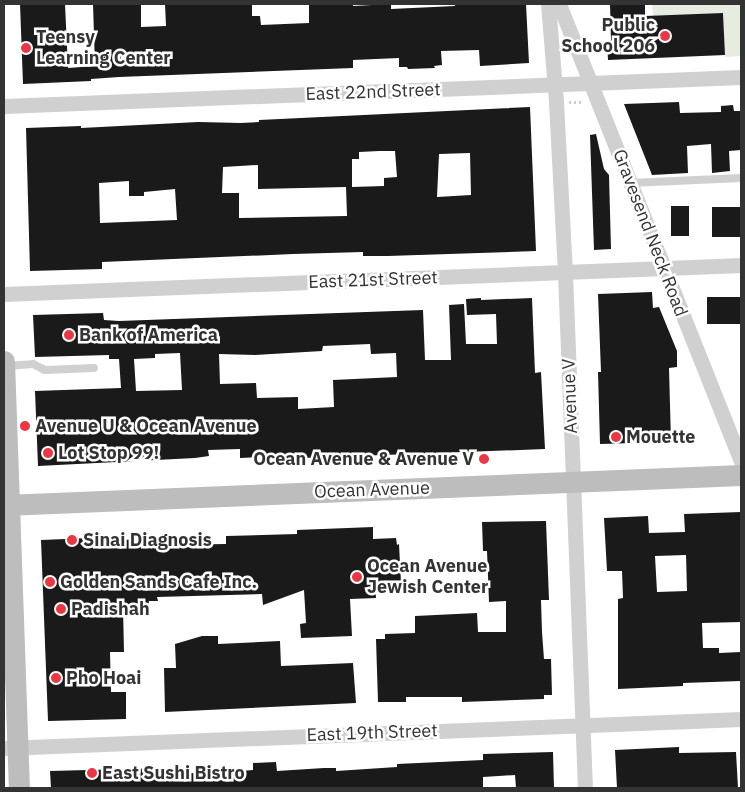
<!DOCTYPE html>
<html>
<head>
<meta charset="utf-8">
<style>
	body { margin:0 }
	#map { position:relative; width:745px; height:792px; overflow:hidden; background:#fff; font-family:"IBM Plex Sans",sans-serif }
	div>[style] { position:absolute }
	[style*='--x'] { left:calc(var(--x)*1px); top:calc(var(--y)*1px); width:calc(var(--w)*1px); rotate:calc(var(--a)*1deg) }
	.green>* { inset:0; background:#e6ecdf }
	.building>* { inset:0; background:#1a1a1a; transform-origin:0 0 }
	.path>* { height:3px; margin-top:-1.5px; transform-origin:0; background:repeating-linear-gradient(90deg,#cdcdcd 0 2.5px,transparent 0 5px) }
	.service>* { height:8px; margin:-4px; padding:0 4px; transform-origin:4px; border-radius:4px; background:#d0d0d0 }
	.minor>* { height:15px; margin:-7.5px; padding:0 7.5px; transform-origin:7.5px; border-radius:7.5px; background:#d0d0d0 }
	.secondary>* { height:21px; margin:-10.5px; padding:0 10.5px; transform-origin:10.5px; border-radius:10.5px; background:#bdbdbd }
	.dots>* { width:14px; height:14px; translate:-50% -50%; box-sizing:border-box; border:2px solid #fff; border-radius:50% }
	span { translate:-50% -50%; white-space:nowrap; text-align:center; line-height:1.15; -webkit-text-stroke:5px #fff; paint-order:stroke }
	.poi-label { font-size:18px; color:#333; font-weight:700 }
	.right { translate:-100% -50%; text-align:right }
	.left { translate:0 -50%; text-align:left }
	.street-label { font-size:18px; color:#333 }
	.frame { position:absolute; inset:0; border:5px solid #333; pointer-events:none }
</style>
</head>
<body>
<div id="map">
	<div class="green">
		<i style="clip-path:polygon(652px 4px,741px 4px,741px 56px,725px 57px,723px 13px,653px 16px)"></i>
	</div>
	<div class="building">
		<i style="clip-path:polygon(20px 4px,65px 4px,68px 68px,95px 66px,93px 4px,141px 4px,141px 27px,166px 26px,165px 4px,252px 4px,252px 16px,260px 16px,261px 25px,309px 23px,309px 4px,353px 4px,353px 6px,391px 4px,391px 9px,455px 6px,455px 4px,526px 4px,529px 63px,480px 66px,479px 50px,441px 51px,442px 65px,434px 66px,435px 68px,408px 69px,407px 67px,399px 67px,399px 58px,353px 60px,353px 68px,119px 77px,91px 79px,91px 81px,23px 84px)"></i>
		<i style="clip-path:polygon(610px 4px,645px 4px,645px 16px,723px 13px,725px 55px,608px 60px,607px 41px,611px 40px)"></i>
		<i style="clip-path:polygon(679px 102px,680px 113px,721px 112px,721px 106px,733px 105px,734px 111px,741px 111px,741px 150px,729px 151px,730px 171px,712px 173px,711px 144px,687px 146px,688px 173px,652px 175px,624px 104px)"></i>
		<i style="clip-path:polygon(evenodd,530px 107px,536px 251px,388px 256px,363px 256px,363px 252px,293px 254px,102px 262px,102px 269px,30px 271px,26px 128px,81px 126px,81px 128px,198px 122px,241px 123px,259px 122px,259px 120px,530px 107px,379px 151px,395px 151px,397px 177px,384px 178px,384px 186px,352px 187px,352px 159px,359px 159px,359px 152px,379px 151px,530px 107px,470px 153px,471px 195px,437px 197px,439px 154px,470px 153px,530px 107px,258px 165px,258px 189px,346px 187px,347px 216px,239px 218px,239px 193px,222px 193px,223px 167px,258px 165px,530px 107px,129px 181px,129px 196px,144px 196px,144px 192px,175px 189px,177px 220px,100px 223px,99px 183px,129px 181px)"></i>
		<i style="clip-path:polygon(596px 134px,604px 169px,609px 175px,611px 249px,594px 250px,590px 135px)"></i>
		<i style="left:671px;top:206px;width:18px;height:30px"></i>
		<i style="left:741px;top:207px;width:30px;height:29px;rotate:90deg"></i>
		<i style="clip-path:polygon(652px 292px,653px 308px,659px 307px,677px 351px,677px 367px,669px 368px,671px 442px,600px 444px,598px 372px,601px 372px,598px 294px)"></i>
		<i style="left:741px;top:297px;width:27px;height:34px;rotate:90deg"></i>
		<i style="clip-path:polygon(evenodd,481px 298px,481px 300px,532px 298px,535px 373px,541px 372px,545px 449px,303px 458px,303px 455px,240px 458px,240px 449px,208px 450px,209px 456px,195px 458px,38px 466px,35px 391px,121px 388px,119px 359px,109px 359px,109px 355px,35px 357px,33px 315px,103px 313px,104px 320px,119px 321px,423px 310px,425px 360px,451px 360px,449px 305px,464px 304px,466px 344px,497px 344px,496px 314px,467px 315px,466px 299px,481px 298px,370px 344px,371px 354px,396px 353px,397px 377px,333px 380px,334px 407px,298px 409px,298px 397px,257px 398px,256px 383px,220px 384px,219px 354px,255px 355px,322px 351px,323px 346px,370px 344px,481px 298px,180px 353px,182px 390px,136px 391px,134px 359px,155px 358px,155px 354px,180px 353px)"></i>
		<i style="clip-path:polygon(evenodd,741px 512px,741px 622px,702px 623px,703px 648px,719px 648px,719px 653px,741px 652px,741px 681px,683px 683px,683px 686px,618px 689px,618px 599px,623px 598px,622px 571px,607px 571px,604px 518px,648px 516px,649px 533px,685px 532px,684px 514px,741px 512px,686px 555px,687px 591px,657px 592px,655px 556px,686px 555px)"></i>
		<i style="clip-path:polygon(546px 521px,549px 600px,541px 600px,542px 632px,544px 659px,551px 659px,552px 695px,544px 695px,544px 699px,462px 702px,462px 697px,406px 697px,406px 702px,378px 702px,376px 639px,385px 639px,385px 634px,415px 633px,415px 616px,477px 613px,478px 632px,506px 632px,506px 601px,489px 602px,487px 551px,483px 551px,482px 522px)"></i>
		<i style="clip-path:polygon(373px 527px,373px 539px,396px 538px,397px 545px,399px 544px,401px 583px,375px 584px,376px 598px,350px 599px,352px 636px,301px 638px,300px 624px,306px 623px,304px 590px,263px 605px,262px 594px,157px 597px,158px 601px,149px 601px,148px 607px,123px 607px,124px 652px,110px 652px,111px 692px,126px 692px,126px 719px,48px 721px,41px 540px,113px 537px,113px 540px,161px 539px,162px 545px,226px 544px,226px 536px,297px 534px,297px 530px)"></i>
		<i style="clip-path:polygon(202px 636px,218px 636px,218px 644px,280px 641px,281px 666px,353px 663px,356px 703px,165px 712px,164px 668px,176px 668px,175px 644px)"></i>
		<i style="clip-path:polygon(679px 747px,679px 753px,736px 752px,738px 788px,617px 788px,615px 750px)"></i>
		<i style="clip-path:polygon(553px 752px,554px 788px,516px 788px,515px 775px,483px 777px,483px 788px,51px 788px,50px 771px,164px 768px,164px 774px,195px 773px,195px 775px,253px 770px,253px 763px,276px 762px,277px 771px,324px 768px,336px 768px,336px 771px,397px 767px,397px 764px,483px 760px,483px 754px)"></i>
	</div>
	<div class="path">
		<i style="--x:569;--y:102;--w:14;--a:0"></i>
	</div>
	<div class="service">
		<i style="--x:630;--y:183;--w:111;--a:-2.6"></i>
		<i style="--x:6;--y:366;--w:27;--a:-4"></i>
		<i style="--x:33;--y:364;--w:13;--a:27"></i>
		<i style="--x:45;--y:370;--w:49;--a:-2.3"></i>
	</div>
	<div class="minor">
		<i style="--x:548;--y:4;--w:98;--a:85.3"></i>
		<i style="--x:556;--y:102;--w:171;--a:87"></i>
		<i style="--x:565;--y:273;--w:515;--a:87.78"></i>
		<i style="--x:559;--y:4;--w:493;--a:68.3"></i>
		<i style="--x:4;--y:106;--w:738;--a:-2.25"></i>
		<i style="--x:4;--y:294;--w:738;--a:-2.25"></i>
		<i style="--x:4;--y:748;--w:738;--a:-2.25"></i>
	</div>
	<div class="secondary">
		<i style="--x:4;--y:361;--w:427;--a:88"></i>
		<i style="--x:4;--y:505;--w:738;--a:-2.33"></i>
	</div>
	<div class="dots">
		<i style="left:665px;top:36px;background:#e63946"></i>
		<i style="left:26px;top:48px;background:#e63946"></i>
		<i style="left:69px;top:335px;background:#e63946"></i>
		<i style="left:25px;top:426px;background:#e63946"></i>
		<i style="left:616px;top:437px;background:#e63946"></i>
		<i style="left:48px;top:453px;background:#e63946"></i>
		<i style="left:484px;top:459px;background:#e63946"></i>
		<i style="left:72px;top:540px;background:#e63946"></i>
		<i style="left:357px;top:577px;background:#e63946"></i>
		<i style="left:50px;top:582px;background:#e63946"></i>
		<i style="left:61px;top:609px;background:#e63946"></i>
		<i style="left:56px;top:678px;background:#e63946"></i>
		<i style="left:92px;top:773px;background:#e63946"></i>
	</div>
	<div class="poi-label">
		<span class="right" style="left:655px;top:36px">Public<br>School 206</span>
		<span class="left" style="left:36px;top:48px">Teensy<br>Learning Center</span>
		<span class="left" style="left:79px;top:335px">Bank of America</span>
		<span class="left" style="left:35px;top:426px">Avenue U &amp; Ocean Avenue</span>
		<span class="left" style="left:626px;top:437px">Mouette</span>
		<span class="left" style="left:58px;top:453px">Lot Stop 99!</span>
		<span class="right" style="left:474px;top:459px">Ocean Avenue &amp; Avenue V</span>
		<span class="left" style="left:83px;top:540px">Sinai Diagnosis</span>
		<span class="left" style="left:367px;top:577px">Ocean Avenue<br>Jewish Center</span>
		<span class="left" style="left:60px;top:582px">Golden Sands Cafe Inc.</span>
		<span class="left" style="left:71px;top:609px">Padishah</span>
		<span class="left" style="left:66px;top:678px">Pho Hoai</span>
		<span class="left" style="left:102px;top:773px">East Sushi Bistro</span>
	</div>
	<div class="street-label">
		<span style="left:373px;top:92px;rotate:-2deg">East 22nd Street</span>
		<span style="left:650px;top:233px;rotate:69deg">Gravesend Neck Road</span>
		<span style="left:373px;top:280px;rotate:-2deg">East 21st Street</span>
		<span style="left:570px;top:396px;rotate:-92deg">Avenue V</span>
		<span style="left:372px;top:490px;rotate:-2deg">Ocean Avenue</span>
		<span style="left:372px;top:733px;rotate:-2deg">East 19th Street</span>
	</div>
	<div class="frame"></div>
</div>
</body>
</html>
